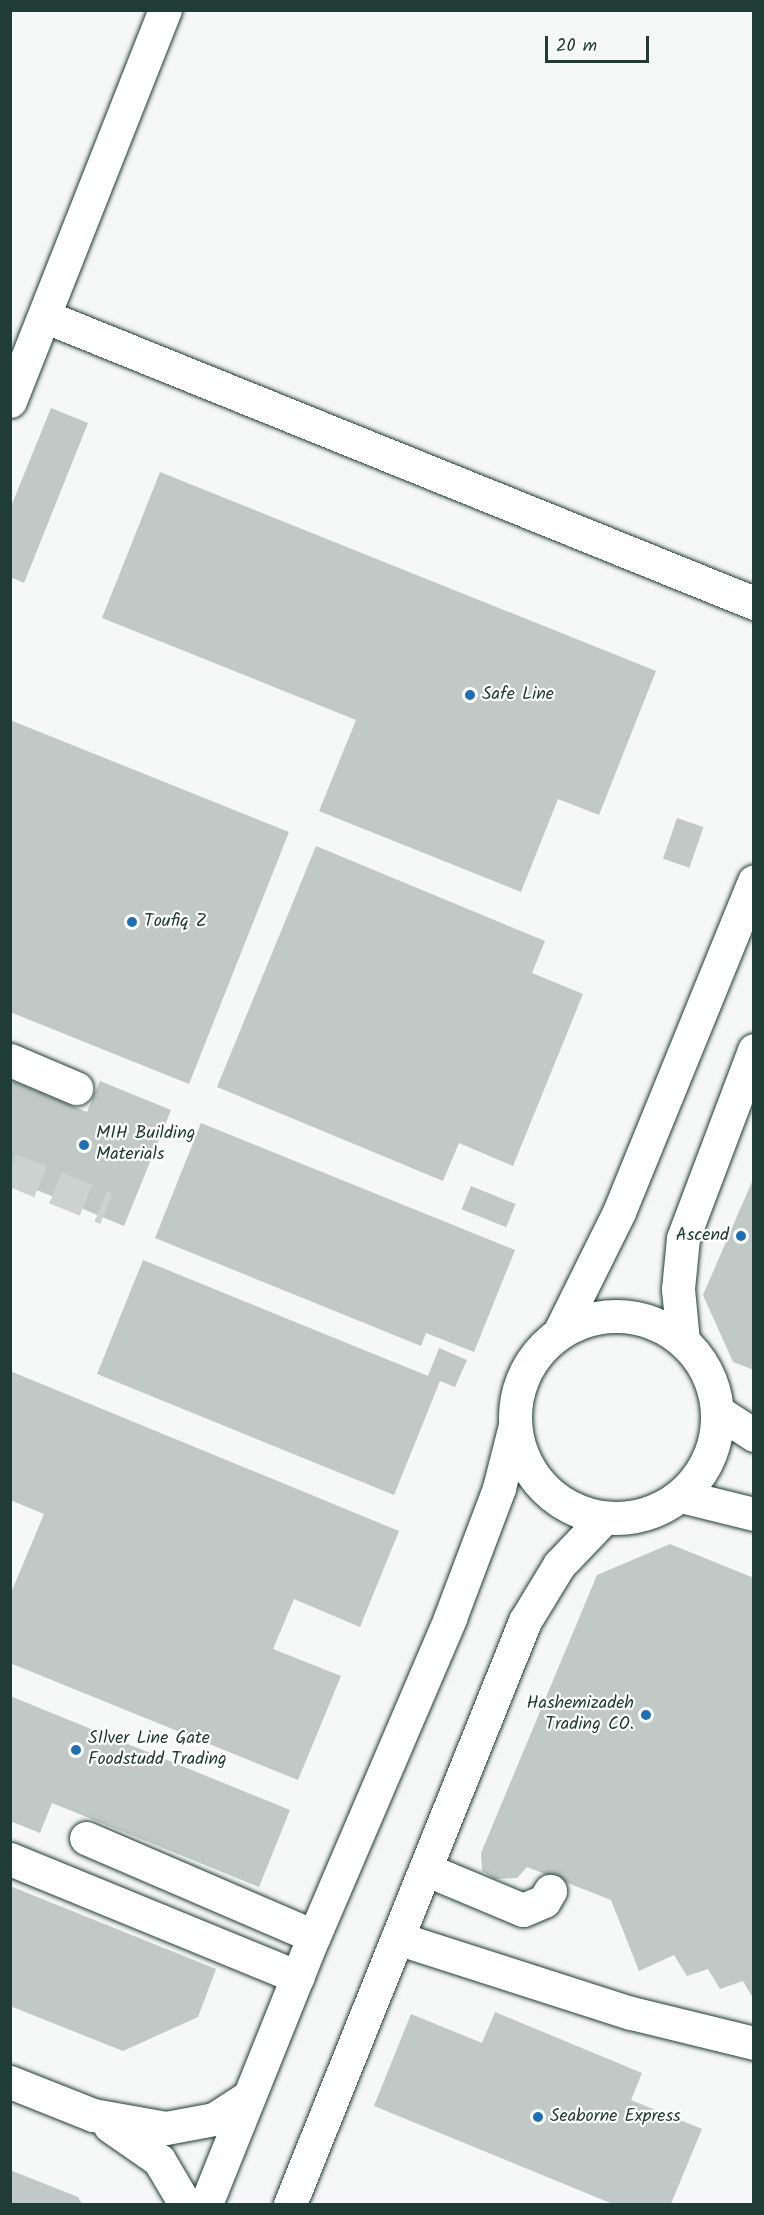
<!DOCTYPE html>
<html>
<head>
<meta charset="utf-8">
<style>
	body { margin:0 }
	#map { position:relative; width:764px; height:2215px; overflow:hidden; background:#f6f7f7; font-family:Kalam,sans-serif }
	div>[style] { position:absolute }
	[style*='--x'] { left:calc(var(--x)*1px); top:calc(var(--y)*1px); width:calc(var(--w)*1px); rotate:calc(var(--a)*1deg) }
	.building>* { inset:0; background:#c0c9c6; transform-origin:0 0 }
	.minor-tunnel>* { height:33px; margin-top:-16.5px; transform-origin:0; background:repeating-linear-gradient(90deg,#cbd2d0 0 33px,transparent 0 49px) }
	.roads { filter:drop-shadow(0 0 2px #1f3d34) drop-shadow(0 0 2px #1f3d34) }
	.minor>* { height:33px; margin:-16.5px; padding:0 16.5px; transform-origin:16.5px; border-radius:16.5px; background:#fff }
	.minor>.ring { margin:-16.5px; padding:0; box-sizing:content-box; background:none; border:33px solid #fff; border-radius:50% }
	.dots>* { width:16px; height:16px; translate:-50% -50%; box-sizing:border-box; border:3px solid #fff; border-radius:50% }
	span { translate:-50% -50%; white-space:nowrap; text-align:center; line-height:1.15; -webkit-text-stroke:4.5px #fff; paint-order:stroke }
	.poi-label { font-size:18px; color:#1f3d34 }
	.left { translate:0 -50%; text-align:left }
	.right { translate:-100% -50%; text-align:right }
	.frame { position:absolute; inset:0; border:12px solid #1f3d34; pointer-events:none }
	.scale { position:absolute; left:545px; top:36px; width:104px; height:27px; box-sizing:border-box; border:3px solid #1f3d34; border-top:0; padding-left:8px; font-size:18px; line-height:21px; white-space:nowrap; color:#1f3d34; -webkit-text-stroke:4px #fff; paint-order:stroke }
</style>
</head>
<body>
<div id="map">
	<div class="building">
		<i style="clip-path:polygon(51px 408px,88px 423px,24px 583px,10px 577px,10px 509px)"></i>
		<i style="clip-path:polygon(160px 472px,656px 671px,599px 815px,558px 799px,521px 892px,319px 811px,356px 720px,102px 618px)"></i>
		<i style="clip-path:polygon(10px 720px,289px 832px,189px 1084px,10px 1012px)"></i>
		<i style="left:677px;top:818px;width:28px;height:43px;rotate:19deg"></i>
		<i style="clip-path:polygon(316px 846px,545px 941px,532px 973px,583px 994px,513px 1166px,459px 1143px,443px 1181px,217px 1087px)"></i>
		<i style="clip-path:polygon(10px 1080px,87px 1112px,100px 1081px,171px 1110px,124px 1226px,10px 1179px)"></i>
		<i style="clip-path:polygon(201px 1123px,515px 1250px,474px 1352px,426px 1333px,421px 1346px,155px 1238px)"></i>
		<i style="clip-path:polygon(754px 1177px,754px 1370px,733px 1362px,703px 1295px)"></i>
		<i style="left:471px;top:1186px;width:48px;height:25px;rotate:22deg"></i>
		<i style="clip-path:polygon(143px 1260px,428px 1376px,439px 1348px,467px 1360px,455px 1387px,440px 1381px,394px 1495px,97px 1374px)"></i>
		<i style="clip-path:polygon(10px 1371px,399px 1531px,360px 1627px,294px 1599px,273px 1649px,341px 1676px,298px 1780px,10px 1663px,10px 1595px,44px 1514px,10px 1500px)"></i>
		<i style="clip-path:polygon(670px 1544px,754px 1578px,754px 2000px,743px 1981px,720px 1989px,708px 1969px,687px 1976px,674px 1955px,639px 1971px,611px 1900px,527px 1867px,517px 1878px,495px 1879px,482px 1871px,481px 1853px,597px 1575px)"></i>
		<i style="clip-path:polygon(10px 1696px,290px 1810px,259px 1887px,52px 1803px,40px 1833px,10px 1821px)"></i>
		<i style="clip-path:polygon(10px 1886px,216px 1969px,198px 2017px,123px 2051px,10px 2006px)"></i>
		<i style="clip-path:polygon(495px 2012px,642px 2073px,631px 2100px,702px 2129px,671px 2204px,613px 2204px,374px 2106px,411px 2014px,482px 2043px)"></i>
		<i style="clip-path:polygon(10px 2170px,78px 2197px,82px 2204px,10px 2204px)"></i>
	</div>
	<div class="minor-tunnel">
		<i style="--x:10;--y:1169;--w:104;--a:22.1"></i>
	</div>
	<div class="roads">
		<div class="minor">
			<i style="--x:44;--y:316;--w:766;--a:22.01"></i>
			<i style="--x:10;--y:401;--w:421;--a:-68.4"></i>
			<i style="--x:10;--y:1060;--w:72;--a:23"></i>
			<i class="ring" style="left:515px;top:1316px;width:169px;height:169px"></i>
			<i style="--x:559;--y:1333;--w:135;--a:-63.6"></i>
			<i style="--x:619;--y:1212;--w:357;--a:-67.8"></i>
			<i style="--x:683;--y:1341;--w:52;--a:-95.5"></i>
			<i style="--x:678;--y:1289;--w:51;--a:-84.4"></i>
			<i style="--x:683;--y:1238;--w:201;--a:-69.3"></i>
			<i style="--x:717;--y:1411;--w:44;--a:33"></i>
			<i style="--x:681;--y:1496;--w:75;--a:13.9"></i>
			<i style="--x:86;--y:1838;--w:248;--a:23.3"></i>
			<i style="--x:10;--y:1859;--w:311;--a:22.3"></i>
			<i style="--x:425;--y:1869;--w:106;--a:22.7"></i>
			<i style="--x:523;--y:1910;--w:23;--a:-23"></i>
			<i style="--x:544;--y:1901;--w:12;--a:-59"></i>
			<i style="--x:397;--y:1938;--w:246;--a:17.8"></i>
			<i style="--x:631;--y:2013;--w:127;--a:13.7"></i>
			<i style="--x:10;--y:2082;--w:89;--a:21.7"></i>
			<i style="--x:93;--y:2115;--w:74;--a:10.1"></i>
			<i style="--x:166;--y:2128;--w:49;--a:-10.6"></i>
			<i style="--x:214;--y:2119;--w:40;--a:-32.9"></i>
			<i style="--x:110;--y:2126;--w:60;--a:34.8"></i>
			<i style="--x:159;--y:2160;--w:51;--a:59.4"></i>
			<i style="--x:206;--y:2204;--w:289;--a:-68.1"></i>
			<i style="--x:314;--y:1936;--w:346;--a:-66.8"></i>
			<i style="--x:450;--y:1618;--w:139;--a:-69.3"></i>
			<i style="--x:499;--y:1488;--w:65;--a:-75.7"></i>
			<i style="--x:290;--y:2204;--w:629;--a:-68.05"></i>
			<i style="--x:525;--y:1621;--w:66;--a:-58.7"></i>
			<i style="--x:559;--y:1565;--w:64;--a:-46.3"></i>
		</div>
	</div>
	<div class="dots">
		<i style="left:470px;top:695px;background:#1f6fb2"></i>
		<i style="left:132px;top:922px;background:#1f6fb2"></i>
		<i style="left:84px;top:1145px;background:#1f6fb2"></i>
		<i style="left:741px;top:1236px;background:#1f6fb2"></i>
		<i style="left:646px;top:1715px;background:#1f6fb2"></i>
		<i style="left:76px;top:1750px;background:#1f6fb2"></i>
		<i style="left:538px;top:2117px;background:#1f6fb2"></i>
	</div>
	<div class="poi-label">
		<span class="left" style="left:482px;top:695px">Safe Line</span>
		<span class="left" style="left:144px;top:922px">Toufiq Z</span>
		<span class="left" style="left:96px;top:1145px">MIH Building<br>Materials</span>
		<span class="right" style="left:729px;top:1236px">Ascend</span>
		<span class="right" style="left:634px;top:1715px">Hashemizadeh<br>Trading CO.</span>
		<span class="left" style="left:88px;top:1750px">SIlver Line Gate<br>Foodstudd Trading</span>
		<span class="left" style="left:550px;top:2117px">Seaborne Express</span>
	</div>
	<div class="frame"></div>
	<div class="scale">20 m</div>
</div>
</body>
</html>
